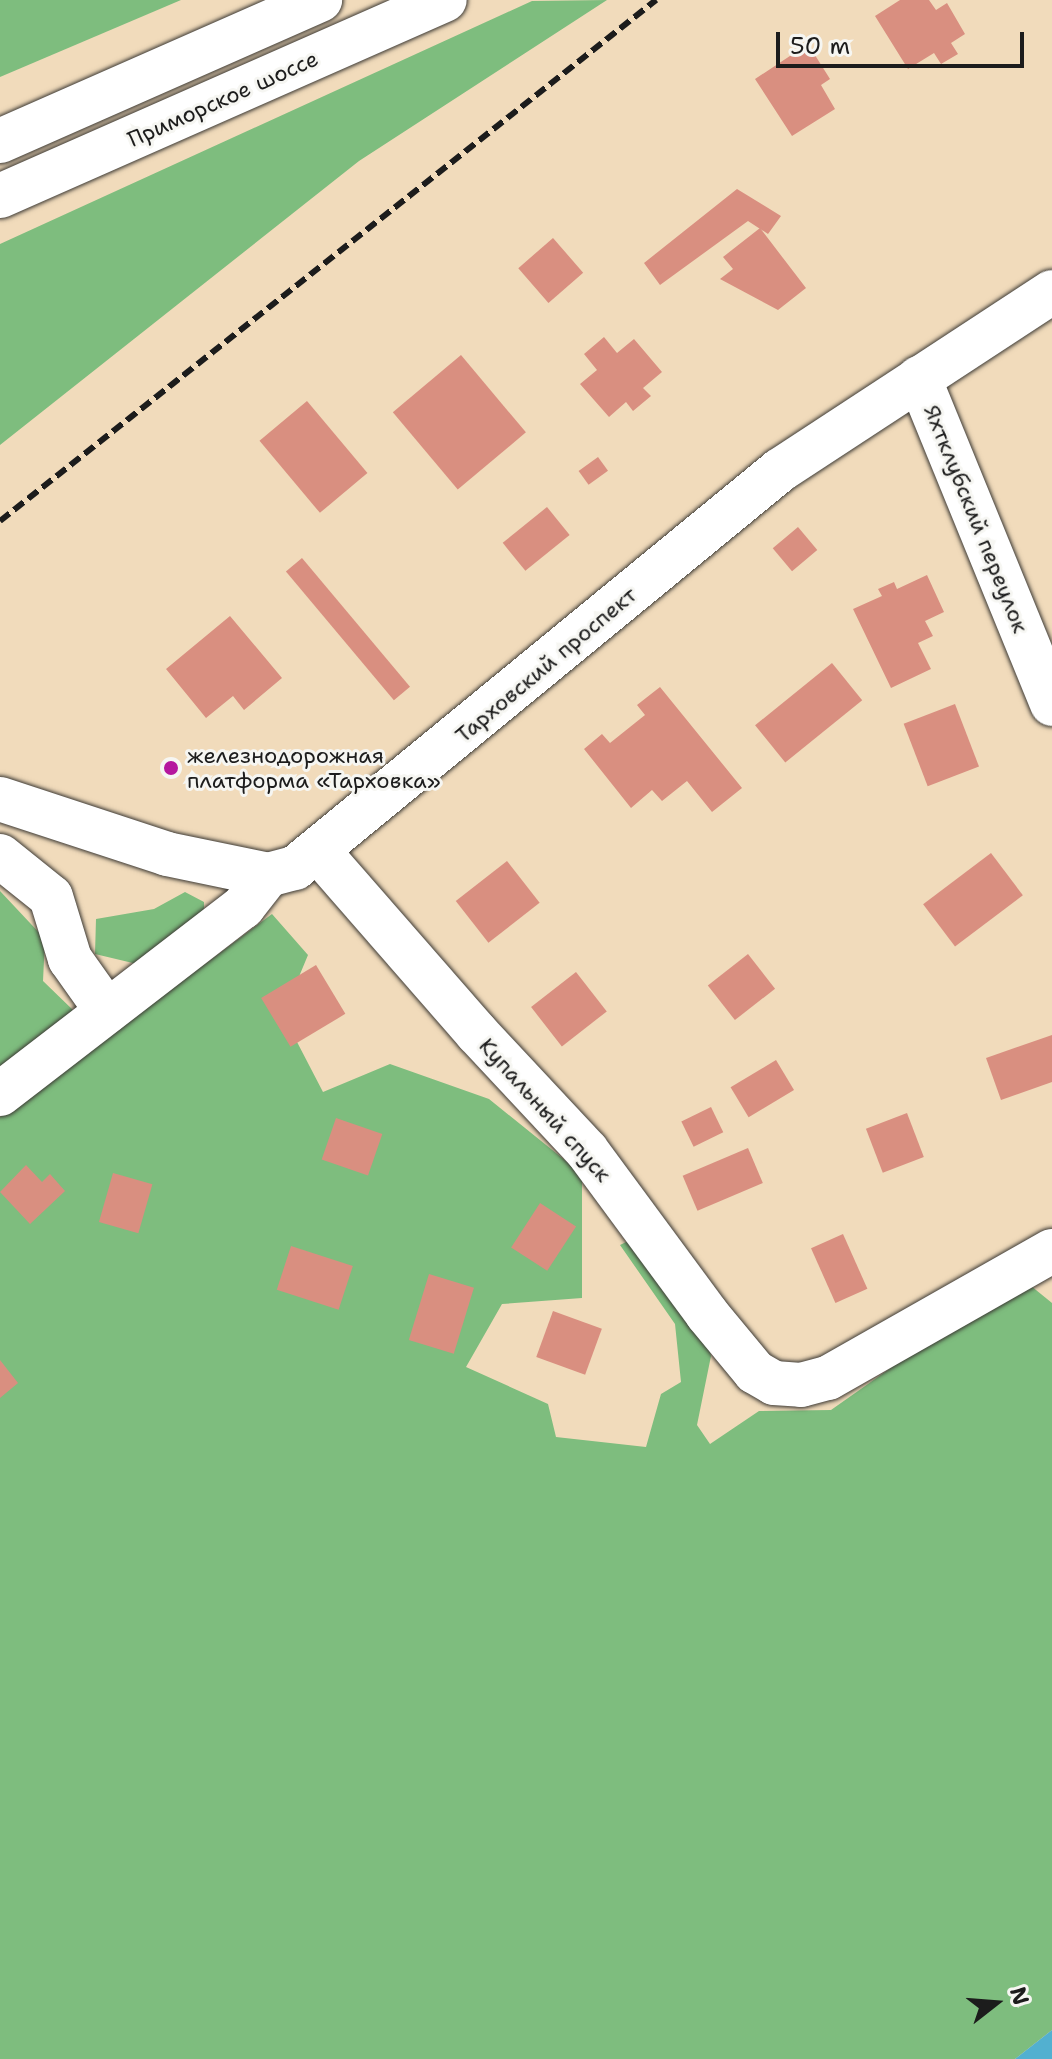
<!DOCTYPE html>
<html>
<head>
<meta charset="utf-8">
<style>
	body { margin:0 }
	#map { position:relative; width:1052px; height:2059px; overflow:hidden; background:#f1dbbb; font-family:"Shantell Sans",sans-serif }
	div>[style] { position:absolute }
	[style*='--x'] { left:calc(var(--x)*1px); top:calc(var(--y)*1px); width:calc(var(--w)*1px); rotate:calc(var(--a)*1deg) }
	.forest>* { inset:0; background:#7ebd7e }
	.water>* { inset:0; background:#52b0d0 }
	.building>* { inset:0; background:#d98f80; transform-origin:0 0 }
	.roads { filter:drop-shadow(0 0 2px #3c3934) drop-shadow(0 0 2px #3c3934) }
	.minor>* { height:44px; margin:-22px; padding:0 22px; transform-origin:22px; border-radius:22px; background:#fff }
	.highway>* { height:44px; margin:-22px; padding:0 22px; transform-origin:22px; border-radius:22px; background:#fff }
	.rail>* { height:6px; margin-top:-3px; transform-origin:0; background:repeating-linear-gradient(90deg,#1c1c1c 0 12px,transparent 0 18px) }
	.dots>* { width:22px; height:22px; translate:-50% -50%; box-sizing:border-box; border:4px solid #f6f6f2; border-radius:50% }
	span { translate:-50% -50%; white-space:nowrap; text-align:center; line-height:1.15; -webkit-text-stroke:6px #f6f6f2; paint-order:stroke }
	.street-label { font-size:22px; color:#1c1c1c }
	.poi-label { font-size:22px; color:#1c1c1c }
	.left { translate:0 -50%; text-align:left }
	.north { position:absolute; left:956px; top:1963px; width:80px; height:80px; -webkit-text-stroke:6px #f6f6f2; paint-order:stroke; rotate:73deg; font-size:22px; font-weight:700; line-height:32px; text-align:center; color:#1c1c1c }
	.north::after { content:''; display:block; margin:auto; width:28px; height:36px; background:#1c1c1c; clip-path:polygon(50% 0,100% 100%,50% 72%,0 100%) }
	.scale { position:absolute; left:776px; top:32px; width:248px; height:36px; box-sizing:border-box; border:4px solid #1c1c1c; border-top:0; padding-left:10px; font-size:24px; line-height:28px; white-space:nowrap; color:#1c1c1c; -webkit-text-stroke:6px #f6f6f2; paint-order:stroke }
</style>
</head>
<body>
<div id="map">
	<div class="forest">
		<i style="clip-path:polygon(0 0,181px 0,0 77px)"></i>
		<i style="clip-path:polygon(607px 0,359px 161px,0 445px,0 244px,532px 1px)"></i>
		<i style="clip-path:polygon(0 891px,45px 939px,43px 981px,74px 1011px,0 1082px)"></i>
		<i style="clip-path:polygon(185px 892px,204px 902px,204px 924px,137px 964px,95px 954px,96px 919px,154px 909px)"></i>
		<i style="clip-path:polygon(272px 914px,308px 955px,283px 1015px,323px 1092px,390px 1064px,489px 1099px,582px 1174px,582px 1298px,502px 1304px,466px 1367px,548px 1404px,556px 1437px,646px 1447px,661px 1394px,681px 1382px,675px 1324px,620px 1245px,646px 1232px,701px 1308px,711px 1356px,697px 1425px,710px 1444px,759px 1411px,831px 1410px,1020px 1277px,1052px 1303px,1052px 2030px,1015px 2059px,0 2059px,0 1117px)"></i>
	</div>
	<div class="water">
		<i style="clip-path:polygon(1052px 2030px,1052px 2059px,1015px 2059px)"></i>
	</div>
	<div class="building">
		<i style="clip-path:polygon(900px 0,929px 0,936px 10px,947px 3px,965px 34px,951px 43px,958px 54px,941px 64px,934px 53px,908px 69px,875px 16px)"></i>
		<i style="clip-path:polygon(808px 44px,830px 79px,821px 85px,835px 109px,792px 136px,755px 79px)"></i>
		<i style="clip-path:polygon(737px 189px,781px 216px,768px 234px,748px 221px,660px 285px,644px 263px)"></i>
		<i style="clip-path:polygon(760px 228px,806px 288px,778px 310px,720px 279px,733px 269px,723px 257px)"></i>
		<i style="left:553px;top:238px;width:46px;height:46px;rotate:49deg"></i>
		<i style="clip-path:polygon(604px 337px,617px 353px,634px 339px,662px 372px,643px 388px,651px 396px,633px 411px,626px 402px,609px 417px,580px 384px,597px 370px,584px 354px)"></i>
		<i style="left:461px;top:355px;width:101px;height:89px;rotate:50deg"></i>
		<i style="left:307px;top:401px;width:94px;height:62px;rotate:50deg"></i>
		<i style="left:598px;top:457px;width:17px;height:24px;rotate:54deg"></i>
		<i style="left:547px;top:507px;width:36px;height:57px;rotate:51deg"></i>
		<i style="left:798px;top:527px;width:30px;height:33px;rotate:50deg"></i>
		<i style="left:302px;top:558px;width:168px;height:21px;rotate:50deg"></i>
		<i style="clip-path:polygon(927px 575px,944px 612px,925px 621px,933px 636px,918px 643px,931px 669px,891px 688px,853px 609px,882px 596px,878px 589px,894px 582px,897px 589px)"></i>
		<i style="clip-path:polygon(230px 616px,282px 678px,244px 710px,233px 696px,206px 718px,166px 669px)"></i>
		<i style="left:832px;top:663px;width:48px;height:99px;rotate:51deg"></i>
		<i style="clip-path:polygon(660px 687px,742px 788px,712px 812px,687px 781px,662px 801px,652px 790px,631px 808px,584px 749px,602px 734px,610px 743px,645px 715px,637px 705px)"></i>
		<i style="left:955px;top:704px;width:67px;height:55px;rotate:69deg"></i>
		<i style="left:991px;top:853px;width:53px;height:85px;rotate:53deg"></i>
		<i style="left:507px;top:861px;width:53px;height:65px;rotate:52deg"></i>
		<i style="left:748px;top:954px;width:44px;height:51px;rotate:52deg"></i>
		<i style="left:316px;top:965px;width:57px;height:64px;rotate:59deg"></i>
		<i style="left:576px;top:972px;width:50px;height:57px;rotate:52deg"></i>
		<i style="clip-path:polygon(1052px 1035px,1052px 1082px,1001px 1100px,986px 1058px)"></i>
		<i style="left:776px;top:1060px;width:35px;height:53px;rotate:59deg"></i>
		<i style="left:711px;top:1107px;width:28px;height:33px;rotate:64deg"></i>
		<i style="left:907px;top:1113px;width:47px;height:44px;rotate:69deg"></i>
		<i style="left:336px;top:1118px;width:49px;height:44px;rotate:19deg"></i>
		<i style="left:748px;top:1148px;width:38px;height:71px;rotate:67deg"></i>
		<i style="clip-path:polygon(26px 1165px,42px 1182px,50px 1174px,65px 1191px,30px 1224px,0 1192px)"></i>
		<i style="left:113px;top:1173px;width:41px;height:51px;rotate:16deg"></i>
		<i style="left:540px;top:1203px;width:43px;height:53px;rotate:33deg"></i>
		<i style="left:843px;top:1234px;width:60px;height:35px;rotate:66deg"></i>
		<i style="left:291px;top:1246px;width:65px;height:46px;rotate:18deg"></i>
		<i style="left:429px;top:1274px;width:47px;height:69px;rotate:17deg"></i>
		<i style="left:553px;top:1311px;width:52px;height:49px;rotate:20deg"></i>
		<i style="clip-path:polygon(0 1360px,18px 1383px,0 1398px)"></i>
	</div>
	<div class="roads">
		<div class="minor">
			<i style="--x:919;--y:378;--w:352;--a:67.8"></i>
			<i style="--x:0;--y:799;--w:176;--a:18.2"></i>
			<i style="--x:167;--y:854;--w:103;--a:11.7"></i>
			<i style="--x:268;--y:875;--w:28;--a:-15"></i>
			<i style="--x:295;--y:868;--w:627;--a:-39.37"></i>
			<i style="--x:780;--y:470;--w:325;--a:-33.2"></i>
			<i style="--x:320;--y:853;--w:239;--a:48.9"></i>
			<i style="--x:477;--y:1033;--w:161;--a:47"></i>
			<i style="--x:587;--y:1151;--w:202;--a:53.6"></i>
			<i style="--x:707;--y:1314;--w:75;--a:50.4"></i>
			<i style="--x:755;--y:1372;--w:22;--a:30"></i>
			<i style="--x:774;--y:1383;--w:27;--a:4"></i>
			<i style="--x:801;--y:1385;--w:28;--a:-15"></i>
			<i style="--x:828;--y:1378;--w:257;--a:-29.6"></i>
			<i style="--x:0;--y:856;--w:65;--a:38.8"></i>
			<i style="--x:51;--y:897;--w:65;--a:73"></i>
			<i style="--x:70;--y:959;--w:64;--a:54.6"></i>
			<i style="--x:0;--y:1094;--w:307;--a:-37.6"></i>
			<i style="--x:243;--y:907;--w:41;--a:-52"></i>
		</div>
		<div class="highway">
			<i style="--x:0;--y:141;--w:350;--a:-23.8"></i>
			<i style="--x:0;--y:196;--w:486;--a:-23.8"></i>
		</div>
	</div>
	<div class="rail">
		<i style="--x:0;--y:521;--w:838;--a:-38.46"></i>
	</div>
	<div class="dots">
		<i style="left:171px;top:768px;background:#b5179e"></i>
	</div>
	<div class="street-label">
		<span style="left:223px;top:99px;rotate:-24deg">Приморское шоссе</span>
		<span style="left:976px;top:519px;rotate:68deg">Яхтклубский переулок</span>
		<span style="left:546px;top:665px;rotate:-40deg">Тарховский проспект</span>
		<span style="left:545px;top:1110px;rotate:48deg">Купальный спуск</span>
	</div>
	<div class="poi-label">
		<span class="left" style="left:187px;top:768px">железнодорожная<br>платформа «Тарховка»</span>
	</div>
	<div class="north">N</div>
	<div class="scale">50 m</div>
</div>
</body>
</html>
